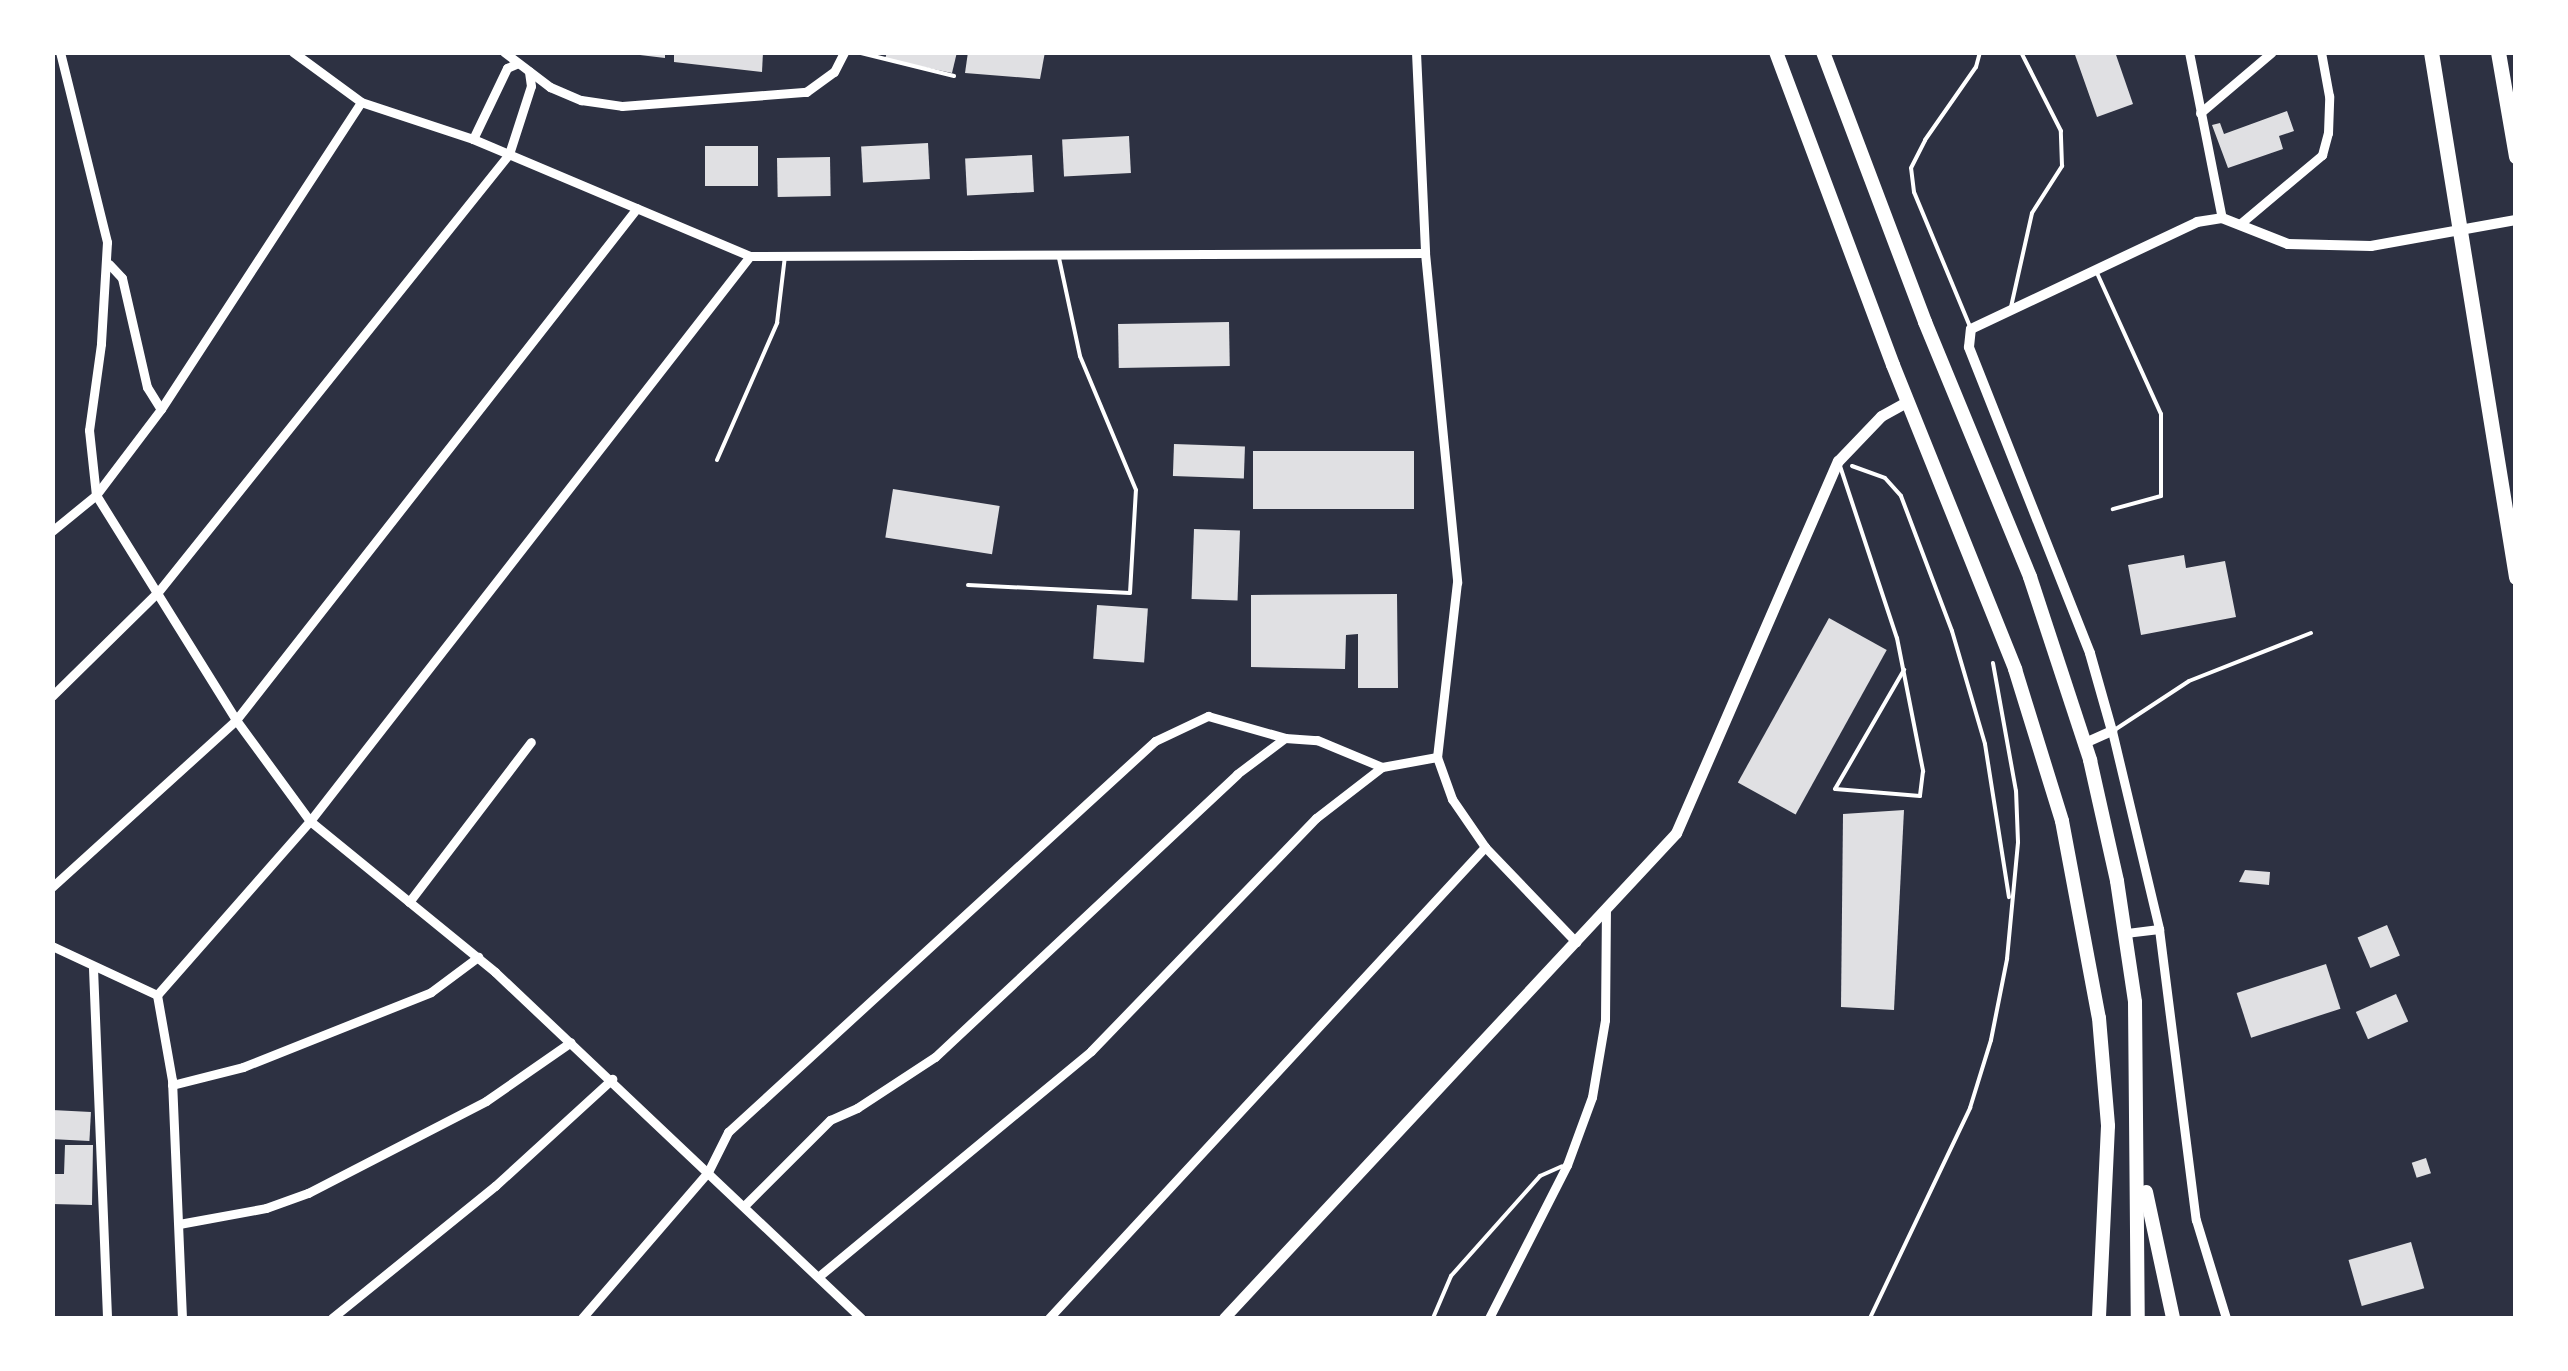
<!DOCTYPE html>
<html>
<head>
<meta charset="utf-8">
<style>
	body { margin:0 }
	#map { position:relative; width:2568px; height:1371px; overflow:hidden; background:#2d3142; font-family:Inter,sans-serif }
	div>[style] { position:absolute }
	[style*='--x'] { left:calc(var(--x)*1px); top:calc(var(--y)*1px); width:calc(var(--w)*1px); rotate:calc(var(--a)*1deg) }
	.building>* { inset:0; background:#e0e0e3; transform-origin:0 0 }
	.path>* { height:4px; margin:-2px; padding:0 2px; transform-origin:2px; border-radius:2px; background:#fff }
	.service>* { height:4px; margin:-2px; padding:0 2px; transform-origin:2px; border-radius:2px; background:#fff }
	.minor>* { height:9px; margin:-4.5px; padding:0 4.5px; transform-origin:4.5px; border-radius:4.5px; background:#fff }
	.tertiary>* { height:10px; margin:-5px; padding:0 5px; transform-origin:5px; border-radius:5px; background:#fff }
	.secondary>* { height:11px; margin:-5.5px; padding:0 5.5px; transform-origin:5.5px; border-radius:5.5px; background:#fff }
	.trunk>* { height:14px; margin:-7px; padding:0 7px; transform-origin:7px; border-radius:7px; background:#fff }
	.motorway>* { height:15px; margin:-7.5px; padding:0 7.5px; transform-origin:7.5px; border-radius:7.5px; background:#fff }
	span { translate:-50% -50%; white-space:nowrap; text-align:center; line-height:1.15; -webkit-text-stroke:8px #fff; paint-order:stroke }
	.frame { position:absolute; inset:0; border:55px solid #fff; pointer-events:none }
</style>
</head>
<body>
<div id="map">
	<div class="building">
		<i style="clip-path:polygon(641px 52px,665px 52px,665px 58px,640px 55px)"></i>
		<i style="clip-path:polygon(674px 52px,763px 52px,762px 72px,674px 62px)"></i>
		<i style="clip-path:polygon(887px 52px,957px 52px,952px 73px,885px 59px)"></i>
		<i style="clip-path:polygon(968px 52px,1045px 52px,1040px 79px,965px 73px)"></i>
		<i style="clip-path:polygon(2074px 52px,2115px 52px,2133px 104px,2097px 117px)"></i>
		<i style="clip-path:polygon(2287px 111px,2294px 131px,2279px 136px,2283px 149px,2228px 168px,2212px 125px,2220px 123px,2224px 134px)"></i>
		<i style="left:1129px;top:136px;width:37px;height:67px;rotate:87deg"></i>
		<i style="left:928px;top:143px;width:36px;height:67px;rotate:87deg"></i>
		<i style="left:705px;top:146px;width:53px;height:40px"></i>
		<i style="left:1032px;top:155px;width:37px;height:67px;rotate:87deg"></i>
		<i style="left:830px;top:157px;width:39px;height:53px;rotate:89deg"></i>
		<i style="left:1229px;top:322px;width:44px;height:111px;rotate:89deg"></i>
		<i style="left:1174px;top:444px;width:71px;height:32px;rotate:2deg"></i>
		<i style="left:1253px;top:451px;width:161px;height:58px"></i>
		<i style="left:893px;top:489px;width:108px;height:49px;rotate:9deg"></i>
		<i style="left:1194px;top:529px;width:46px;height:70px;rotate:2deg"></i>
		<i style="clip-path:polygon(2184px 555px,2186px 568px,2225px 561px,2236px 617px,2141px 635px,2128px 565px)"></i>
		<i style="clip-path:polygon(1397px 594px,1398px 688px,1358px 688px,1358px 634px,1346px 635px,1345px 669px,1251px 667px,1251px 595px)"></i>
		<i style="left:1097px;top:605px;width:51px;height:54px;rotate:4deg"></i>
		<i style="left:1829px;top:618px;width:66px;height:188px;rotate:29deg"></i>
		<i style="clip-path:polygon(1904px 810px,1894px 1010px,1841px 1007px,1843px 814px)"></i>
		<i style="clip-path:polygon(2245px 870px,2270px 872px,2269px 885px,2239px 882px)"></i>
		<i style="left:2387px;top:925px;width:33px;height:32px;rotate:67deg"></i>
		<i style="left:2326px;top:964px;width:47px;height:94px;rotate:72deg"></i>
		<i style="left:2396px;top:994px;width:30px;height:44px;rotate:66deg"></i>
		<i style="left:52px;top:1110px;width:39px;height:29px;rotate:3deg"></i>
		<i style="clip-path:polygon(65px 1145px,93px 1145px,92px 1205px,52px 1204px,52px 1174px,64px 1174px)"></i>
		<i style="left:2426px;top:1158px;width:16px;height:15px;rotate:72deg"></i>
		<i style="left:2411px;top:1242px;width:48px;height:65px;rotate:74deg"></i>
	</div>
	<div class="path">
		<i style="--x:1852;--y:466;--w:35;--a:20"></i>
		<i style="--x:1885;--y:478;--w:24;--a:48"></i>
		<i style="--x:1901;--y:496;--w:144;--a:69.3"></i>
		<i style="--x:1952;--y:631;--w:118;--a:73.7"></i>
		<i style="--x:1985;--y:744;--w:155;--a:81.1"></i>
		<i style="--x:1870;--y:1318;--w:233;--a:-64.5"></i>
		<i style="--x:1970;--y:1108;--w:71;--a:-72.8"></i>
		<i style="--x:1991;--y:1040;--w:83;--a:-78.8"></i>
		<i style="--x:2007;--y:959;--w:118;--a:-84.6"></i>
		<i style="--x:2018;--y:842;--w:51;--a:-92.2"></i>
		<i style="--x:2016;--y:791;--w:130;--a:-100.2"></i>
	</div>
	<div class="service">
		<i style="--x:857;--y:52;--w:100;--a:13.9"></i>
		<i style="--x:2097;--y:273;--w:155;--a:65.6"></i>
		<i style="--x:2161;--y:414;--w:82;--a:90"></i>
		<i style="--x:2161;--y:496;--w:50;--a:164.8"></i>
		<i style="--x:2011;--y:307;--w:96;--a:-77.4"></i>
		<i style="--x:2032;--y:213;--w:56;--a:-57.4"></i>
		<i style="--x:2062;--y:166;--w:35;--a:-92"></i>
		<i style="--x:2061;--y:131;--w:89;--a:-116.9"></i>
		<i style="--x:1971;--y:329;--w:148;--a:-112.6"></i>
		<i style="--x:1914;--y:192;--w:24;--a:-97"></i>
		<i style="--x:1911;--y:168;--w:31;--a:-63"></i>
		<i style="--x:1925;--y:140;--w:89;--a:-55.1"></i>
		<i style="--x:1976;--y:67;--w:16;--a:-75"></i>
		<i style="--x:717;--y:460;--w:150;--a:-66.3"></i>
		<i style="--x:777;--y:323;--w:67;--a:-83.2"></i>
		<i style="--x:1840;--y:466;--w:181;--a:71.7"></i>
		<i style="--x:1897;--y:638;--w:136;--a:78.9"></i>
		<i style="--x:1923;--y:771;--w:25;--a:97"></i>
		<i style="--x:1920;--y:796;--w:85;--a:-175.3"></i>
		<i style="--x:1835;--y:789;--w:138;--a:-59.9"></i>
		<i style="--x:968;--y:585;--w:162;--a:2.8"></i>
		<i style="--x:1130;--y:593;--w:103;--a:-86.7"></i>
		<i style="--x:1136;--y:490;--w:145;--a:-112.7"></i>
		<i style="--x:1080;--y:356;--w:100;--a:-102.1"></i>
		<i style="--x:2116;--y:729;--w:87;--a:-33.3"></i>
		<i style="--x:2189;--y:681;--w:131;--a:-21.5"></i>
		<i style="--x:1433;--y:1318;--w:46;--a:-66.8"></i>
		<i style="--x:1451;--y:1276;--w:134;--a:-48.3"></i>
		<i style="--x:1540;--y:1176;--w:24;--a:-24"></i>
	</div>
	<div class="minor">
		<i style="--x:60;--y:52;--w:196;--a:76.1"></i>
		<i style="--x:107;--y:242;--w:102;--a:93.4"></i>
		<i style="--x:101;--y:344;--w:87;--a:97.9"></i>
		<i style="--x:89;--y:430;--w:65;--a:83.9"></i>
		<i style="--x:96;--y:495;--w:265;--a:58.1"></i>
		<i style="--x:236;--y:720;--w:125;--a:53.8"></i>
		<i style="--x:310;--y:821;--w:239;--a:39.2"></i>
		<i style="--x:495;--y:972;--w:504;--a:43.39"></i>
		<i style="--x:293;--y:52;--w:84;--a:36.3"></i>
		<i style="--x:361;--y:102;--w:118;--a:18.3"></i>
		<i style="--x:473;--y:139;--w:301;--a:22.9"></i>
		<i style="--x:750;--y:256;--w:675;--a:-0.25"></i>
		<i style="--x:504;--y:52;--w:58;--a:37.3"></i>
		<i style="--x:550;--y:87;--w:34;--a:23"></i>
		<i style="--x:581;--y:100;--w:41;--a:8.3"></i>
		<i style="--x:622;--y:106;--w:185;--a:-4.4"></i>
		<i style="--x:806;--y:92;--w:34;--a:-36"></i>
		<i style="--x:834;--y:72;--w:22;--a:-63"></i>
		<i style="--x:1416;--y:52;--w:201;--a:87.4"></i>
		<i style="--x:1425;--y:253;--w:331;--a:84.4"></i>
		<i style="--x:1457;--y:582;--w:176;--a:96.5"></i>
		<i style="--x:1437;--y:757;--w:45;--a:70.3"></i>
		<i style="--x:1452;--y:799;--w:58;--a:55.5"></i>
		<i style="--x:1485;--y:847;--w:132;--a:46.2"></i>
		<i style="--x:2189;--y:52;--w:169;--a:78.8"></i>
		<i style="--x:2200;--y:113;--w:94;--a:-40.3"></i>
		<i style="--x:473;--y:139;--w:79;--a:-64.4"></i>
		<i style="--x:507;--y:68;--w:12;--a:-24"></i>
		<i style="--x:2241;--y:223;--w:106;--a:-40"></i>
		<i style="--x:2322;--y:155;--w:23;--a:-75"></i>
		<i style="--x:2328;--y:133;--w:37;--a:-88"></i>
		<i style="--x:2329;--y:96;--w:45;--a:-100.3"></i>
		<i style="--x:109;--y:264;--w:19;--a:47"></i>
		<i style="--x:122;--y:278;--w:112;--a:77.1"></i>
		<i style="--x:147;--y:387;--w:26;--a:58"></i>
		<i style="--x:52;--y:531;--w:57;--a:-39.3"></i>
		<i style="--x:96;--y:495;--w:108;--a:-52.9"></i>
		<i style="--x:161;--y:409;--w:366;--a:-56.9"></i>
		<i style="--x:52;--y:696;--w:148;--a:-44.5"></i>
		<i style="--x:158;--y:592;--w:561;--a:-51.29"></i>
		<i style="--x:509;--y:154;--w:71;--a:-72.1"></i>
		<i style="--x:531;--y:86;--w:15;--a:-98"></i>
		<i style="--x:2112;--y:731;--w:204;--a:76.6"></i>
		<i style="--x:2159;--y:929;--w:34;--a:173"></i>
		<i style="--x:52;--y:887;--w:248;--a:-42.2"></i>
		<i style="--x:236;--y:720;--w:650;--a:-51.93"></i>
		<i style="--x:409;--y:902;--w:201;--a:-52.7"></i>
		<i style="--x:2159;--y:929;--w:293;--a:82.8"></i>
		<i style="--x:2196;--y:1220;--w:102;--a:73"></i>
		<i style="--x:52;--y:946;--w:116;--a:25"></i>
		<i style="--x:93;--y:968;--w:350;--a:87.7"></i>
		<i style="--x:157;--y:995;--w:232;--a:-48.7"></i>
		<i style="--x:310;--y:821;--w:716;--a:-52.09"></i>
		<i style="--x:157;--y:995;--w:86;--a:80"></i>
		<i style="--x:172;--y:1080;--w:238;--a:87.6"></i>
		<i style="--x:172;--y:1085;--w:73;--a:-14.2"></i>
		<i style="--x:243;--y:1067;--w:202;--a:-21.7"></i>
		<i style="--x:431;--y:992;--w:59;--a:-36.7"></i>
		<i style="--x:744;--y:1206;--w:122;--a:-45"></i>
		<i style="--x:830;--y:1120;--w:30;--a:-24"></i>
		<i style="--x:857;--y:1108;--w:93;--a:-33.2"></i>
		<i style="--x:935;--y:1057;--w:414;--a:-43.1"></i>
		<i style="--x:1237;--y:774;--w:60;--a:-36.9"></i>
		<i style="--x:179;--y:1224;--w:88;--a:-10.4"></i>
		<i style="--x:266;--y:1208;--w:45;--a:-19.7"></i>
		<i style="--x:308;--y:1193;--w:200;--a:-27.3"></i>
		<i style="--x:486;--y:1101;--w:103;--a:-34.8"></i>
		<i style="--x:818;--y:1277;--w:354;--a:-39.6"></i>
		<i style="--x:1091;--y:1051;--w:324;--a:-46"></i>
		<i style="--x:1316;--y:818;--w:83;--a:-37.7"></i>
		<i style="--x:332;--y:1318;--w:210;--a:-39"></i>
		<i style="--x:495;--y:1186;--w:159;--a:-42.4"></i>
		<i style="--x:582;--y:1318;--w:193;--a:-49.2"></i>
		<i style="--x:708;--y:1172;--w:45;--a:-63.4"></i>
		<i style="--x:728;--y:1132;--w:579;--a:-42.48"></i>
		<i style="--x:1155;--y:741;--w:59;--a:-25.3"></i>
		<i style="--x:1208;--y:716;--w:80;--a:15.9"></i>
		<i style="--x:1285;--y:738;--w:32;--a:4"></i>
		<i style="--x:1317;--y:740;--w:70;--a:22.6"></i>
		<i style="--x:1382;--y:767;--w:56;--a:-10.3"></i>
		<i style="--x:1049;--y:1318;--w:642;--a:-47.21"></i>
		<i style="--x:1489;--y:1318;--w:172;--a:-63"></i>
		<i style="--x:1567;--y:1165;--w:72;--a:-69.8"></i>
		<i style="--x:1592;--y:1097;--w:78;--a:-80.4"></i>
		<i style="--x:1605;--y:1020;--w:110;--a:-89.5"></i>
	</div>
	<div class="tertiary">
		<i style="--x:2085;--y:743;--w:30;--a:-24"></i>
		<i style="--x:2112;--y:731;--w:81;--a:-105.8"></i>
		<i style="--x:2090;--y:653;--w:329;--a:-111.6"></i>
		<i style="--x:1969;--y:347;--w:18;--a:-84"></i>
		<i style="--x:1971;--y:329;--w:250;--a:-25.3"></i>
		<i style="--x:2197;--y:222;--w:25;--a:-9"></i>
		<i style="--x:2222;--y:218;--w:71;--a:21.5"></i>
		<i style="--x:2288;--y:244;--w:83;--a:1.4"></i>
		<i style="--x:2371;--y:246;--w:147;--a:-10.2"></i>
	</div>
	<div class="secondary">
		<i style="--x:1224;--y:1318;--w:663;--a:-47.02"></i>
		<i style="--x:1676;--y:833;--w:406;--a:-66.5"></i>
		<i style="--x:1838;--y:461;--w:62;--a:-46.3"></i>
		<i style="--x:1881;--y:416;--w:31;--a:-29"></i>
	</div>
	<div class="trunk">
		<i style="--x:1776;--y:52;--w:334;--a:69.5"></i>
		<i style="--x:1893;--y:365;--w:328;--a:68.1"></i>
		<i style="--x:2015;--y:669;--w:159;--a:72.8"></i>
		<i style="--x:2062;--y:821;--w:200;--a:79.4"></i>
		<i style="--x:2099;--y:1018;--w:108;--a:85.2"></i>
		<i style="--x:2108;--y:1126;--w:192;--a:92.7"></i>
		<i style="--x:1823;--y:52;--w:289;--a:69.3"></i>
		<i style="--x:1925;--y:322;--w:276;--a:67.6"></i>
		<i style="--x:2030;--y:577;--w:193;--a:71.8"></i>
		<i style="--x:2090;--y:760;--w:124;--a:77.4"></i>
		<i style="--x:2117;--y:881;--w:122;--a:81.5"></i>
		<i style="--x:2135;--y:1002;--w:316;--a:89.5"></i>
		<i style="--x:2146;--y:1192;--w:129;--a:77.9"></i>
	</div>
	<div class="motorway">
		<i style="--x:2431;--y:52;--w:532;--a:80.8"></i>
		<i style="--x:2498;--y:52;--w:106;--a:80.2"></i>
	</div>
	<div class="frame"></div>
</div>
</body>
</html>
